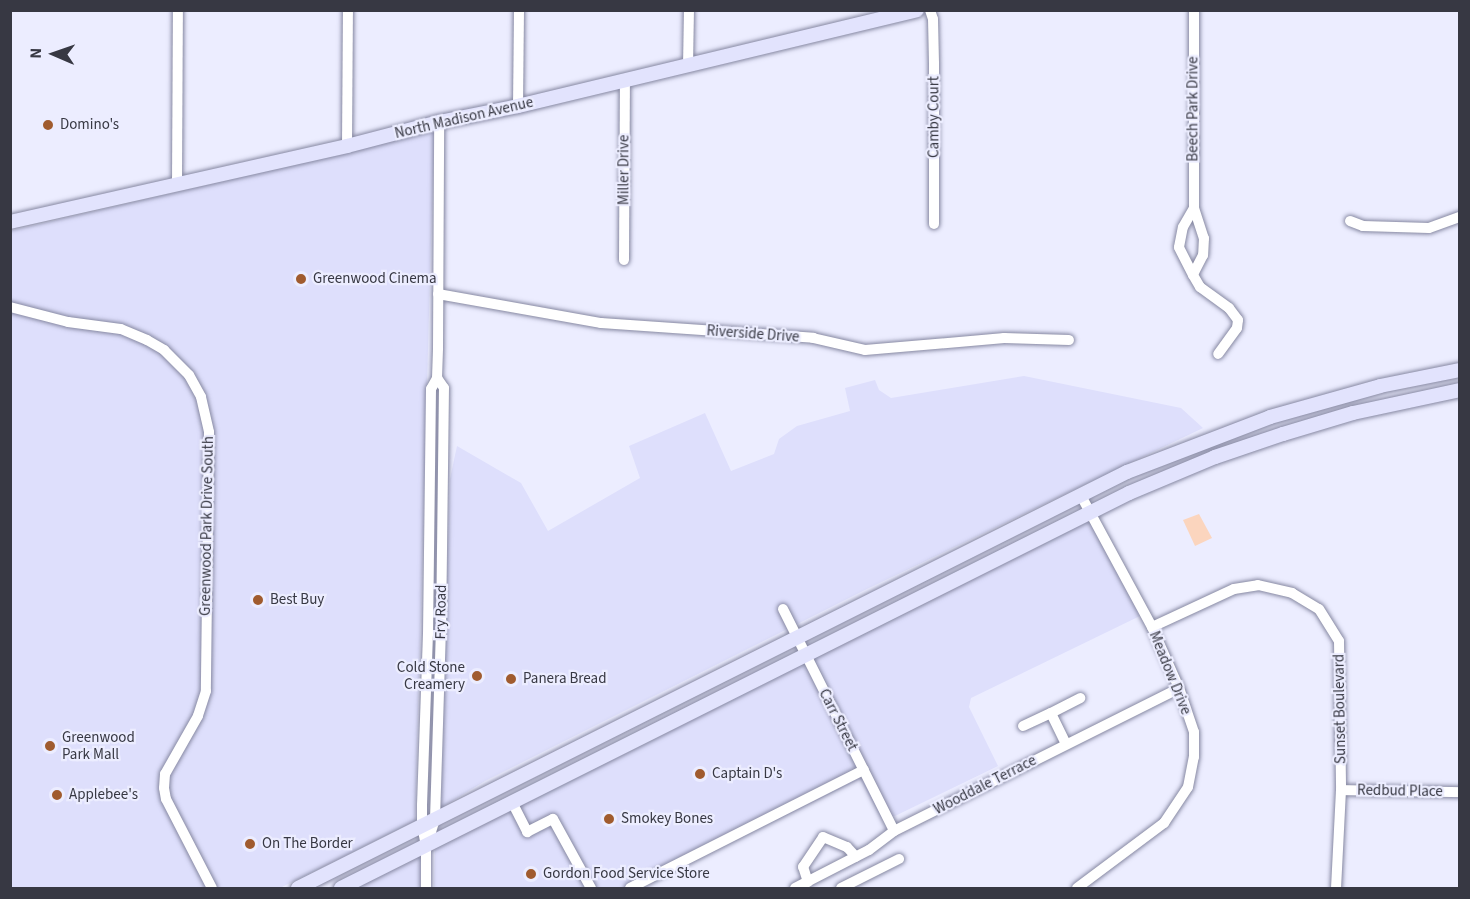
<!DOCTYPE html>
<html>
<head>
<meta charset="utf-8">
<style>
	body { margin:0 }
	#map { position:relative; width:1470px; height:899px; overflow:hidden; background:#ecedff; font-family:"Source Sans 3",sans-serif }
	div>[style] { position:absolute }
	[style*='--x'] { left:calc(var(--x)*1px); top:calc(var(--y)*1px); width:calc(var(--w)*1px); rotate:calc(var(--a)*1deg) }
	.built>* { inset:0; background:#dedffc }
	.green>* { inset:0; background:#fbd5be }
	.roads { filter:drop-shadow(0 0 2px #8688a2) drop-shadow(0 0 2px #8688a2) }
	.minor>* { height:10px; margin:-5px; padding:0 5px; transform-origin:5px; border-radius:5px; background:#fff }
	.major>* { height:14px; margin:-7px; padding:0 7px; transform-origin:7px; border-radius:7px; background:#e2e3fd }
	.dots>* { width:16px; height:16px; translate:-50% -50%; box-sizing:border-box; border:3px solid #ecedff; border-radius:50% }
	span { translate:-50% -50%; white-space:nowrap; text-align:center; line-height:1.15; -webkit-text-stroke:4.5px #ecedff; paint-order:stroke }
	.street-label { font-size:15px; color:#373843 }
	.poi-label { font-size:15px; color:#373843 }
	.left { translate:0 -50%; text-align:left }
	.right { translate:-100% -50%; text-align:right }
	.frame { position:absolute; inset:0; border:12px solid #373843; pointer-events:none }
	.north { position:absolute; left:24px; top:24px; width:60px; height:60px; -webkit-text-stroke:4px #ecedff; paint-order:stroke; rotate:272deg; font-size:16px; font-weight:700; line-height:24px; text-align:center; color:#373843 }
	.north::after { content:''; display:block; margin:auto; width:21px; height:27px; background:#373843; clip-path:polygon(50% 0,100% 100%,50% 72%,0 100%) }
</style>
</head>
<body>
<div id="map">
	<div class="built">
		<i style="clip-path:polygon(434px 132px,415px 821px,280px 888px,11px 888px,10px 231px)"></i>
		<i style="clip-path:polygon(1024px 376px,1181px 408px,1203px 428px,867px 589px,485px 781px,441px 808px,450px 479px,457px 446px,521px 483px,548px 531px,640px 478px,629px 446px,705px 413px,731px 471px,774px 454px,779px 439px,797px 426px,850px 411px,845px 388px,875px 380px,879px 390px,891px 398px)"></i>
		<i style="clip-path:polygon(1089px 520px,1142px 615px,971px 698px,969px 707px,998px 766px,895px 816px,881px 818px,860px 779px,640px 888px,434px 888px,435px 848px)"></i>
		<i style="clip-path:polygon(421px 856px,420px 888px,356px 888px)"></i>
	</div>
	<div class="green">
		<i style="clip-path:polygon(1199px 514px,1212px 538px,1195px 546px,1183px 520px)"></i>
	</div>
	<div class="roads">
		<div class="minor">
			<i style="--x:930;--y:10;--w:9;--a:72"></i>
			<i style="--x:933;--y:19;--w:44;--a:88.7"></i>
			<i style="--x:934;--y:63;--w:161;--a:90"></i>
			<i style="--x:1194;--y:10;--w:198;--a:90"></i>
			<i style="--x:688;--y:66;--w:56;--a:-89"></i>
			<i style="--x:518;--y:106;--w:96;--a:-89.4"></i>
			<i style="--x:347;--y:146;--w:136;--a:-89.6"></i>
			<i style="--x:177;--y:184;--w:174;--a:-89.7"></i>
			<i style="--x:1194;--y:208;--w:32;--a:72"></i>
			<i style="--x:1204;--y:238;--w:17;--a:93"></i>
			<i style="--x:1203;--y:255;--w:22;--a:117"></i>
			<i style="--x:1193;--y:275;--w:31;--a:-117"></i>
			<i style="--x:1179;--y:247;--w:20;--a:-79"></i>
			<i style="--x:1183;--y:227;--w:22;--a:-60"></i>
			<i style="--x:1350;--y:221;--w:14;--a:21"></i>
			<i style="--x:1363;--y:226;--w:66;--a:1.7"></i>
			<i style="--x:1429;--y:228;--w:33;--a:-20"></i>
			<i style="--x:624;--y:260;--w:180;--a:-89.7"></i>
			<i style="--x:1193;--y:275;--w:14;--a:60"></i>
			<i style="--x:1200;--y:287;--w:36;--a:36"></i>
			<i style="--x:1229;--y:308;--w:15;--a:53"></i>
			<i style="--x:1238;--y:320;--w:8;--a:97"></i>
			<i style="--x:1237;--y:328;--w:32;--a:126"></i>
			<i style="--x:438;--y:294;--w:166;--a:10.1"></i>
			<i style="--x:601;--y:323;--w:213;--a:4"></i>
			<i style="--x:813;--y:338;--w:53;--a:13"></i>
			<i style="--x:865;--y:350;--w:140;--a:-4.9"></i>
			<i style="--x:1004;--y:338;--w:65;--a:1.8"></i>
			<i style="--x:10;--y:307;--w:60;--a:14.5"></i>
			<i style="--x:68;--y:322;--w:53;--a:7.5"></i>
			<i style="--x:121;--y:329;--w:28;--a:23"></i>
			<i style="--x:147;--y:340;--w:20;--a:30"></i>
			<i style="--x:164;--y:350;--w:35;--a:45"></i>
			<i style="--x:189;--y:375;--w:25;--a:61"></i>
			<i style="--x:201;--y:397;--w:36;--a:77"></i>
			<i style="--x:209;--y:432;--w:259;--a:90.7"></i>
			<i style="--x:206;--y:691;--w:26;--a:108"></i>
			<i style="--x:198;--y:716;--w:67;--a:119.6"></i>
			<i style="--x:165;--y:774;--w:14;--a:94"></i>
			<i style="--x:164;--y:788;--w:11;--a:80"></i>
			<i style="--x:166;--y:799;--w:100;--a:62.7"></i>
			<i style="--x:783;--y:609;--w:248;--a:63.4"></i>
			<i style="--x:1152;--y:627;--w:90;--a:-24.9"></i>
			<i style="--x:1234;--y:589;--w:24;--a:-9"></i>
			<i style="--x:1258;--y:585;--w:35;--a:13"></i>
			<i style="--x:1292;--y:593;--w:31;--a:31"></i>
			<i style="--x:1319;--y:609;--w:38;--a:58"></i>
			<i style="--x:1339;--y:641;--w:149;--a:89.2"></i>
			<i style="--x:1341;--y:790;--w:98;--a:92.9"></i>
			<i style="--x:1023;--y:726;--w:31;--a:-25"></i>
			<i style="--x:1066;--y:744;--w:34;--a:-116"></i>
			<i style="--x:1051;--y:713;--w:33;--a:-27"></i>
			<i style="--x:1341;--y:790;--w:119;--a:1"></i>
			<i style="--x:512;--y:802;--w:34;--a:63"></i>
			<i style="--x:527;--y:832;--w:29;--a:-27"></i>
			<i style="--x:553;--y:819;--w:79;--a:61.2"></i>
			<i style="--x:427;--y:845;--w:27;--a:-73"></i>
			<i style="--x:435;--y:819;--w:187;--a:-88.2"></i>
			<i style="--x:441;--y:632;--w:244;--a:-89.3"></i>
			<i style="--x:444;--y:388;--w:12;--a:-125"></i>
			<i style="--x:808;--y:882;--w:16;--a:-108"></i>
			<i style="--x:803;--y:867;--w:36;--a:-56"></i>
			<i style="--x:823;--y:837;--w:26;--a:23"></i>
			<i style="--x:847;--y:847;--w:13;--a:48"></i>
			<i style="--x:426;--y:888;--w:42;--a:-90"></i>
			<i style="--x:426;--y:846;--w:21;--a:-101"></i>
			<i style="--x:422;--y:825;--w:20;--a:-90"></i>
			<i style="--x:422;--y:805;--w:171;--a:-88"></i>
			<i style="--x:428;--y:634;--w:245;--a:-89.3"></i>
			<i style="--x:431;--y:389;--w:13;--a:-61"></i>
			<i style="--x:437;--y:378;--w:30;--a:-88"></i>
			<i style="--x:438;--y:348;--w:226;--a:-89.7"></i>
			<i style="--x:630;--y:888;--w:262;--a:-26.8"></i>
			<i style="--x:795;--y:888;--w:83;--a:-27.2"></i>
			<i style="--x:869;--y:850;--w:31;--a:-37"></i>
			<i style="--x:894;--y:831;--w:319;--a:-26.6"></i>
			<i style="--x:841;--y:888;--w:65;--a:-26.6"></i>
			<i style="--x:1077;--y:888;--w:109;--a:-36.8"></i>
			<i style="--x:1164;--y:823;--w:43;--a:-56.3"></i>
			<i style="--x:1188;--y:787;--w:31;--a:-79"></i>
			<i style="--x:1194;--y:757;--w:25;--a:-90"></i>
			<i style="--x:1194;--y:732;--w:46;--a:-108.8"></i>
			<i style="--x:1179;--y:688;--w:67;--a:-113.9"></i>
			<i style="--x:1152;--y:627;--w:151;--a:-118.4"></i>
		</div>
		<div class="major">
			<i style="--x:10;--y:222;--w:345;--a:-12.7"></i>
			<i style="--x:347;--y:146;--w:95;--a:-14.6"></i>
			<i style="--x:439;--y:122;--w:81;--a:-11.4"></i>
			<i style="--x:518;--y:106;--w:410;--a:-13.5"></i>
			<i style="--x:298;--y:888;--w:928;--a:-26.65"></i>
			<i style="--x:1127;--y:472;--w:153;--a:-21"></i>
			<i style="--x:1270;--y:417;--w:114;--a:-15.7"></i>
			<i style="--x:1380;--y:386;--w:82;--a:-11.3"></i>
			<i style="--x:341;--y:888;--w:881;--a:-26.62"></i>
			<i style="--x:1129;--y:493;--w:93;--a:-22.7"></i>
			<i style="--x:1215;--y:457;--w:72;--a:-18.7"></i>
			<i style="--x:1283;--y:434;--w:73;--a:-16.7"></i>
			<i style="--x:1353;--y:413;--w:109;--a:-12.1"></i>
		</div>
	</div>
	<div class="dots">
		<i style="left:48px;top:125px;background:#a05b2e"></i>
		<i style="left:301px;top:279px;background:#a05b2e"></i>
		<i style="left:258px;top:600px;background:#a05b2e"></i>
		<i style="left:477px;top:676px;background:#a05b2e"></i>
		<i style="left:511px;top:679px;background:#a05b2e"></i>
		<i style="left:50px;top:746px;background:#a05b2e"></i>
		<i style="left:700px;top:774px;background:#a05b2e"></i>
		<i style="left:57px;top:795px;background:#a05b2e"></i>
		<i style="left:609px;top:819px;background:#a05b2e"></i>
		<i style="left:250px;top:844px;background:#a05b2e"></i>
		<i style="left:531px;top:874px;background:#a05b2e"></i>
	</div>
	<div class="street-label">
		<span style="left:1193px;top:109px;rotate:-90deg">Beech Park Drive</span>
		<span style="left:934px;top:117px;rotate:-90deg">Camby Court</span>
		<span style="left:464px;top:118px;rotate:-13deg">North Madison Avenue</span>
		<span style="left:624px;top:170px;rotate:-90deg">Miller Drive</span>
		<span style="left:753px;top:334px;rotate:4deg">Riverside Drive</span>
		<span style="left:207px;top:526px;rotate:-89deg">Greenwood Park Drive South</span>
		<span style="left:441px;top:612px;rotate:-89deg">Fry Road</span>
		<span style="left:1170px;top:673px;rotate:68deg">Meadow Drive</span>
		<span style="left:1340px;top:709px;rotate:-91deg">Sunset Boulevard</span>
		<span style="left:838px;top:720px;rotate:63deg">Carr Street</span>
		<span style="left:985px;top:785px;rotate:-27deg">Wooddale Terrace</span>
		<span style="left:1400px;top:791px;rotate:1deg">Redbud Place</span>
	</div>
	<div class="poi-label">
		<span class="left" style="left:60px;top:125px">Domino's</span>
		<span class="left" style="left:313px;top:279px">Greenwood Cinema</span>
		<span class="left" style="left:270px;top:600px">Best Buy</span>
		<span class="right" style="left:465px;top:676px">Cold Stone<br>Creamery</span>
		<span class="left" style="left:523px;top:679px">Panera Bread</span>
		<span class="left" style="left:62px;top:746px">Greenwood<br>Park Mall</span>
		<span class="left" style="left:712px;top:774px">Captain D's</span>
		<span class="left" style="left:69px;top:795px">Applebee's</span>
		<span class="left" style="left:621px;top:819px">Smokey Bones</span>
		<span class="left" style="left:262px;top:844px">On The Border</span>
		<span class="left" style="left:543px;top:874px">Gordon Food Service Store</span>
	</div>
	<div class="frame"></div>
	<div class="north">N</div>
</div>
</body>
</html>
